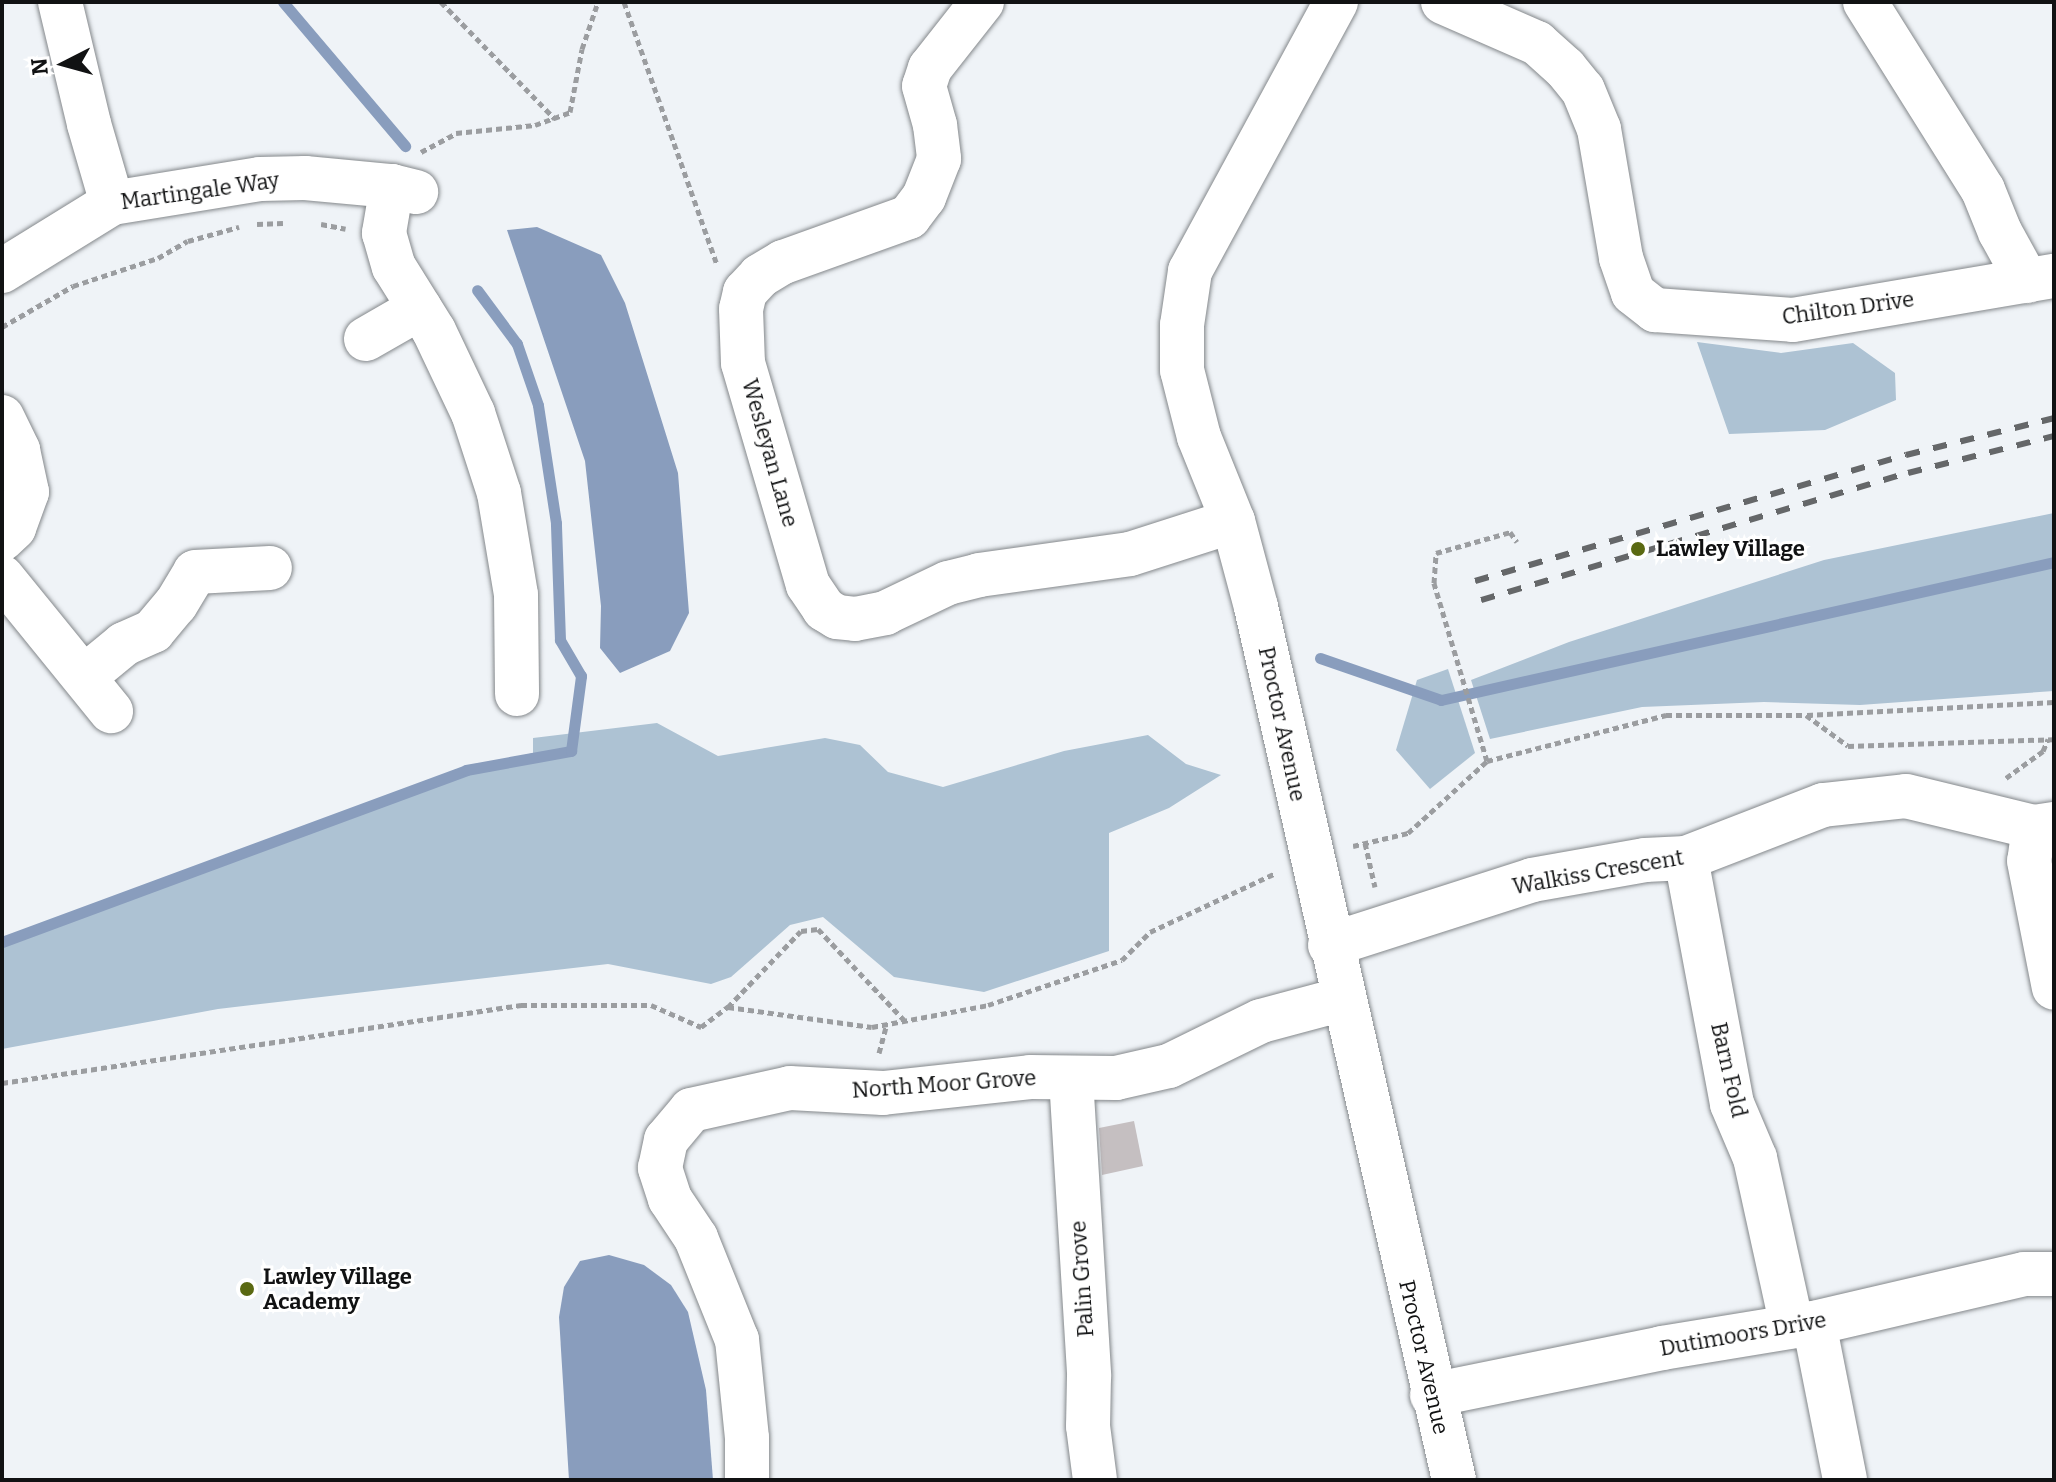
<!DOCTYPE html>
<html>
<head>
<meta charset="utf-8">
<style>
	body { margin:0 }
	#map { position:relative; width:2056px; height:1482px; overflow:hidden; background:#eff3f7; font-family:Bitter,serif }
	div>[style] { position:absolute }
	[style*='--x'] { left:calc(var(--x)*1px); top:calc(var(--y)*1px); width:calc(var(--w)*1px); rotate:calc(var(--a)*1deg) }
	.green>* { inset:0; background:#adc2d3 }
	.water>* { inset:0; background:#899dbd }
	.stream>* { height:11px; margin:-5.5px; padding:0 5.5px; transform-origin:5.5px; border-radius:5.5px; background:#899dbd }
	.building>* { inset:0; background:#c5bfc1 }
	.path>* { height:5px; margin-top:-2.5px; transform-origin:0; background:repeating-linear-gradient(90deg,#9b9da0 0 6px,transparent 0 10px) }
	.roads { filter:drop-shadow(0 0 2px #84888b) drop-shadow(0 0 2px #84888b) }
	.minor>* { height:44px; margin:-22px; padding:0 22px; transform-origin:22px; border-radius:22px; background:#fff }
	.rail>* { height:6px; margin-top:-3px; transform-origin:0; background:repeating-linear-gradient(90deg,#656769 0 14px,transparent 0 28px) }
	.dots>* { width:22px; height:22px; translate:-50% -50%; box-sizing:border-box; border:4px solid #fff; border-radius:50% }
	span { translate:-50% -50%; white-space:nowrap; text-align:center; line-height:1.15; -webkit-text-stroke:6px #fff; paint-order:stroke }
	.street-label { font-size:22px; color:#111213 }
	.poi-label { font-size:22px; color:#111213; font-weight:700 }
	.left { translate:0 -50%; text-align:left }
	.frame { position:absolute; inset:0; border:4px solid #111213; pointer-events:none }
	.north { position:absolute; left:24px; top:24px; width:80px; height:80px; -webkit-text-stroke:6px #fff; paint-order:stroke; rotate:264deg; font-size:22px; font-weight:700; line-height:32px; text-align:center; color:#111213 }
	.north::after { content:''; display:block; margin:auto; width:28px; height:36px; background:#111213; clip-path:polygon(50% 0,100% 100%,50% 72%,0 100%) }
</style>
</head>
<body>
<div id="map">
	<div class="green">
		<i style="clip-path:polygon(1697px 342px,1781px 353px,1853px 343px,1895px 373px,1896px 400px,1825px 430px,1729px 434px)"></i>
		<i style="clip-path:polygon(2054px 513px,2054px 691px,1860px 705px,1764px 702px,1642px 707px,1490px 739px,1471px 680px,1569px 642px,1824px 560px)"></i>
		<i style="clip-path:polygon(1448px 669px,1475px 753px,1430px 789px,1396px 750px,1417px 680px)"></i>
		<i style="clip-path:polygon(657px 723px,718px 756px,825px 738px,860px 745px,888px 772px,943px 787px,1064px 751px,1148px 735px,1186px 764px,1221px 775px,1169px 808px,1109px 833px,1109px 951px,984px 992px,894px 977px,823px 917px,790px 925px,731px 977px,711px 984px,608px 964px,218px 1009px,2px 1049px,2px 942px,466px 770px,533px 753px,533px 738px)"></i>
	</div>
	<div class="water">
		<i style="clip-path:polygon(537px 227px,601px 255px,625px 303px,678px 473px,689px 613px,670px 651px,620px 673px,600px 648px,601px 606px,585px 461px,507px 230px)"></i>
		<i style="clip-path:polygon(609px 1255px,644px 1265px,671px 1285px,688px 1312px,706px 1390px,713px 1480px,569px 1480px,559px 1317px,564px 1287px,580px 1261px)"></i>
	</div>
	<div class="stream">
		<i style="--x:283;--y:2;--w:189;--a:49.7"></i>
		<i style="--x:1320;--y:658;--w:128;--a:19.1"></i>
		<i style="--x:1441;--y:700;--w:628;--a:-12.69"></i>
		<i style="--x:2;--y:942;--w:495;--a:-20.3"></i>
		<i style="--x:466;--y:770;--w:107;--a:-10.3"></i>
		<i style="--x:571;--y:751;--w:76;--a:-82.4"></i>
		<i style="--x:581;--y:676;--w:42;--a:-120.3"></i>
		<i style="--x:560;--y:640;--w:117;--a:-92"></i>
		<i style="--x:556;--y:523;--w:119;--a:-98.7"></i>
		<i style="--x:538;--y:405;--w:65;--a:-109"></i>
		<i style="--x:517;--y:344;--w:67;--a:-126.5"></i>
	</div>
	<div class="building">
		<i style="clip-path:polygon(1134px 1121px,1143px 1166px,1102px 1175px,1099px 1128px)"></i>
	</div>
	<div class="path">
		<i style="--x:441;--y:2;--w:163;--a:45.7"></i>
		<i style="--x:624;--y:2;--w:279;--a:70.5"></i>
		<i style="--x:421;--y:152;--w:40;--a:-28"></i>
		<i style="--x:456;--y:133;--w:79;--a:-5.8"></i>
		<i style="--x:535;--y:125;--w:37;--a:-20"></i>
		<i style="--x:570;--y:112;--w:64;--a:-79.2"></i>
		<i style="--x:582;--y:49;--w:50;--a:-71.2"></i>
		<i style="--x:257;--y:224;--w:26;--a:-2"></i>
		<i style="--x:321;--y:224;--w:25;--a:11"></i>
		<i style="--x:2;--y:327;--w:82;--a:-30"></i>
		<i style="--x:73;--y:286;--w:89;--a:-18.2"></i>
		<i style="--x:158;--y:258;--w:34;--a:-30"></i>
		<i style="--x:188;--y:241;--w:53;--a:-15.4"></i>
		<i style="--x:1807;--y:715;--w:247;--a:-3"></i>
		<i style="--x:1487;--y:761;--w:186;--a:-106.6"></i>
		<i style="--x:1434;--y:583;--w:30;--a:-86"></i>
		<i style="--x:1436;--y:553;--w:77;--a:-15.8"></i>
		<i style="--x:1510;--y:532;--w:12;--a:55"></i>
		<i style="--x:2006;--y:778;--w:46;--a:-36.1"></i>
		<i style="--x:2043;--y:751;--w:13;--a:-67"></i>
		<i style="--x:1365;--y:843;--w:45;--a:77.2"></i>
		<i style="--x:1353;--y:846;--w:57;--a:-13.3"></i>
		<i style="--x:1408;--y:833;--w:107;--a:-42.3"></i>
		<i style="--x:1487;--y:761;--w:185;--a:-14.4"></i>
		<i style="--x:1666;--y:715;--w:140;--a:0"></i>
		<i style="--x:1806;--y:715;--w:52;--a:36.4"></i>
		<i style="--x:1848;--y:746;--w:206;--a:-1.9"></i>
		<i style="--x:728;--y:1007;--w:105;--a:-46.2"></i>
		<i style="--x:801;--y:931;--w:17;--a:-7"></i>
		<i style="--x:818;--y:929;--w:125;--a:46.6"></i>
		<i style="--x:879;--y:1053;--w:30;--a:-75"></i>
		<i style="--x:2;--y:1083;--w:525;--a:-8.55"></i>
		<i style="--x:521;--y:1005;--w:130;--a:0"></i>
		<i style="--x:651;--y:1005;--w:55;--a:23.7"></i>
		<i style="--x:701;--y:1027;--w:34;--a:-37"></i>
		<i style="--x:728;--y:1007;--w:145;--a:7.9"></i>
		<i style="--x:872;--y:1027;--w:118;--a:-10.7"></i>
		<i style="--x:988;--y:1005;--w:141;--a:-18.6"></i>
		<i style="--x:1122;--y:960;--w:40;--a:-45"></i>
		<i style="--x:1150;--y:932;--w:139;--a:-25.1"></i>
	</div>
	<div class="roads">
		<div class="minor">
			<i style="--x:60;--y:2;--w:125;--a:76.6"></i>
			<i style="--x:89;--y:124;--w:82;--a:73.8"></i>
			<i style="--x:982;--y:2;--w:84;--a:128.2"></i>
			<i style="--x:930;--y:68;--w:19;--a:108"></i>
			<i style="--x:924;--y:86;--w:41;--a:74.2"></i>
			<i style="--x:935;--y:125;--w:34;--a:83"></i>
			<i style="--x:939;--y:159;--w:41;--a:111.5"></i>
			<i style="--x:924;--y:197;--w:25;--a:127"></i>
			<i style="--x:909;--y:217;--w:134;--a:160.3"></i>
			<i style="--x:783;--y:262;--w:27;--a:149"></i>
			<i style="--x:760;--y:276;--w:22;--a:133"></i>
			<i style="--x:745;--y:292;--w:17;--a:103"></i>
			<i style="--x:741;--y:309;--w:54;--a:87.9"></i>
			<i style="--x:743;--y:363;--w:231;--a:73.7"></i>
			<i style="--x:808;--y:585;--w:29;--a:56"></i>
			<i style="--x:824;--y:609;--w:15;--a:32"></i>
			<i style="--x:837;--y:617;--w:18;--a:6"></i>
			<i style="--x:855;--y:619;--w:31;--a:-11"></i>
			<i style="--x:885;--y:613;--w:70;--a:-25.5"></i>
			<i style="--x:948;--y:583;--w:32;--a:-14"></i>
			<i style="--x:979;--y:575;--w:152;--a:-7.9"></i>
			<i style="--x:1130;--y:554;--w:108;--a:-17.8"></i>
			<i style="--x:1336;--y:2;--w:306;--a:118.5"></i>
			<i style="--x:1190;--y:271;--w:55;--a:98.4"></i>
			<i style="--x:1182;--y:325;--w:45;--a:90"></i>
			<i style="--x:1182;--y:370;--w:69;--a:75.8"></i>
			<i style="--x:1199;--y:437;--w:91;--a:68"></i>
			<i style="--x:1233;--y:521;--w:89;--a:75"></i>
			<i style="--x:1256;--y:607;--w:895;--a:77.22"></i>
			<i style="--x:1443;--y:2;--w:103;--a:23.6"></i>
			<i style="--x:1537;--y:43;--w:38;--a:42"></i>
			<i style="--x:1565;--y:68;--w:28;--a:51"></i>
			<i style="--x:1583;--y:90;--w:42;--a:67.7"></i>
			<i style="--x:1599;--y:129;--w:131;--a:80.3"></i>
			<i style="--x:1621;--y:258;--w:37;--a:71"></i>
			<i style="--x:1633;--y:293;--w:28;--a:38"></i>
			<i style="--x:1655;--y:310;--w:138;--a:4.1"></i>
			<i style="--x:1793;--y:320;--w:265;--a:-9.6"></i>
			<i style="--x:1865;--y:2;--w:222;--a:57.9"></i>
			<i style="--x:1983;--y:190;--w:45;--a:68"></i>
			<i style="--x:2000;--y:232;--w:56;--a:61.1"></i>
			<i style="--x:392;--y:186;--w:48;--a:99.7"></i>
			<i style="--x:384;--y:233;--w:35;--a:74"></i>
			<i style="--x:394;--y:267;--w:75;--a:58"></i>
			<i style="--x:434;--y:331;--w:91;--a:64.6"></i>
			<i style="--x:473;--y:413;--w:84;--a:72"></i>
			<i style="--x:499;--y:493;--w:103;--a:80.5"></i>
			<i style="--x:516;--y:595;--w:99;--a:89.4"></i>
			<i style="--x:2;--y:271;--w:129;--a:-31.7"></i>
			<i style="--x:112;--y:203;--w:150;--a:-9.2"></i>
			<i style="--x:260;--y:179;--w:45;--a:-1.3"></i>
			<i style="--x:305;--y:178;--w:87;--a:5.3"></i>
			<i style="--x:392;--y:186;--w:25;--a:14"></i>
			<i style="--x:366;--y:339;--w:62;--a:-29.9"></i>
			<i style="--x:2;--y:417;--w:37;--a:64"></i>
			<i style="--x:18;--y:450;--w:43;--a:77.9"></i>
			<i style="--x:27;--y:492;--w:38;--a:110"></i>
			<i style="--x:14;--y:528;--w:16;--a:137"></i>
			<i style="--x:2;--y:577;--w:173;--a:50.9"></i>
			<i style="--x:84;--y:677;--w:52;--a:-39.5"></i>
			<i style="--x:124;--y:644;--w:32;--a:-24"></i>
			<i style="--x:153;--y:631;--w:35;--a:-50"></i>
			<i style="--x:176;--y:604;--w:37;--a:-59"></i>
			<i style="--x:195;--y:572;--w:75;--a:-3.1"></i>
			<i style="--x:2034;--y:827;--w:34;--a:98"></i>
			<i style="--x:2029;--y:861;--w:129;--a:78.9"></i>
			<i style="--x:1686;--y:858;--w:250;--a:79.4"></i>
			<i style="--x:1732;--y:1104;--w:59;--a:66.9"></i>
			<i style="--x:1755;--y:1158;--w:172;--a:77.6"></i>
			<i style="--x:1330;--y:945;--w:212;--a:-17.8"></i>
			<i style="--x:1532;--y:880;--w:115;--a:-10"></i>
			<i style="--x:1645;--y:860;--w:41;--a:-2.8"></i>
			<i style="--x:1686;--y:858;--w:147;--a:-21.1"></i>
			<i style="--x:1823;--y:805;--w:83;--a:-6.2"></i>
			<i style="--x:1906;--y:796;--w:132;--a:13.6"></i>
			<i style="--x:2034;--y:827;--w:20;--a:-9"></i>
			<i style="--x:1071;--y:1078;--w:299;--a:86.5"></i>
			<i style="--x:1089;--y:1376;--w:50;--a:91.1"></i>
			<i style="--x:1088;--y:1426;--w:54;--a:82.6"></i>
			<i style="--x:1814;--y:1323;--w:160;--a:78.8"></i>
			<i style="--x:1432;--y:1395;--w:235;--a:-11.5"></i>
			<i style="--x:1662;--y:1348;--w:154;--a:-9.3"></i>
			<i style="--x:1814;--y:1323;--w:216;--a:-13.1"></i>
			<i style="--x:2024;--y:1274;--w:30;--a:0"></i>
			<i style="--x:747;--y:1480;--w:42;--a:-90"></i>
			<i style="--x:747;--y:1438;--w:99;--a:-95.8"></i>
			<i style="--x:737;--y:1340;--w:110;--a:-111.9"></i>
			<i style="--x:696;--y:1238;--w:47;--a:-123.7"></i>
			<i style="--x:670;--y:1199;--w:33;--a:-108"></i>
			<i style="--x:660;--y:1168;--w:29;--a:-78"></i>
			<i style="--x:666;--y:1140;--w:39;--a:-50"></i>
			<i style="--x:691;--y:1110;--w:101;--a:-12.5"></i>
			<i style="--x:790;--y:1088;--w:93;--a:3.1"></i>
			<i style="--x:883;--y:1093;--w:148;--a:-6.2"></i>
			<i style="--x:1030;--y:1077;--w:86;--a:0.7"></i>
			<i style="--x:1116;--y:1078;--w:54;--a:-12.8"></i>
			<i style="--x:1169;--y:1066;--w:102;--a:-26.1"></i>
			<i style="--x:1261;--y:1021;--w:85;--a:-15"></i>
		</div>
	</div>
	<div class="rail">
		<i style="--x:1475;--y:581;--w:449;--a:-16.3"></i>
		<i style="--x:1906;--y:455;--w:153;--a:-14"></i>
		<i style="--x:1481;--y:600;--w:445;--a:-16.6"></i>
		<i style="--x:1908;--y:473;--w:151;--a:-14.2"></i>
	</div>
	<div class="dots">
		<i style="left:1638px;top:549px;background:#5a6912"></i>
		<i style="left:247px;top:1289px;background:#5a6912"></i>
	</div>
	<div class="street-label">
		<span style="left:200px;top:191px;rotate:-8deg">Martingale Way</span>
		<span style="left:1848px;top:308px;rotate:-8deg">Chilton Drive</span>
		<span style="left:770px;top:453px;rotate:74deg">Wesleyan Lane</span>
		<span style="left:1282px;top:724px;rotate:78deg">Proctor Avenue</span>
		<span style="left:1598px;top:872px;rotate:-10deg">Walkiss Crescent</span>
		<span style="left:1729px;top:1070px;rotate:77deg">Barn Fold</span>
		<span style="left:944px;top:1084px;rotate:-4deg">North Moor Grove</span>
		<span style="left:1082px;top:1279px;rotate:-94deg">Palin Grove</span>
		<span style="left:1743px;top:1334px;rotate:-10deg">Dutimoors Drive</span>
		<span style="left:1424px;top:1357px;rotate:77deg">Proctor Avenue</span>
	</div>
	<div class="poi-label">
		<span class="left" style="left:1656px;top:549px">Lawley Village</span>
		<span class="left" style="left:263px;top:1289px">Lawley Village<br>Academy</span>
	</div>
	<div class="frame"></div>
	<div class="north">N</div>
</div>
</body>
</html>
